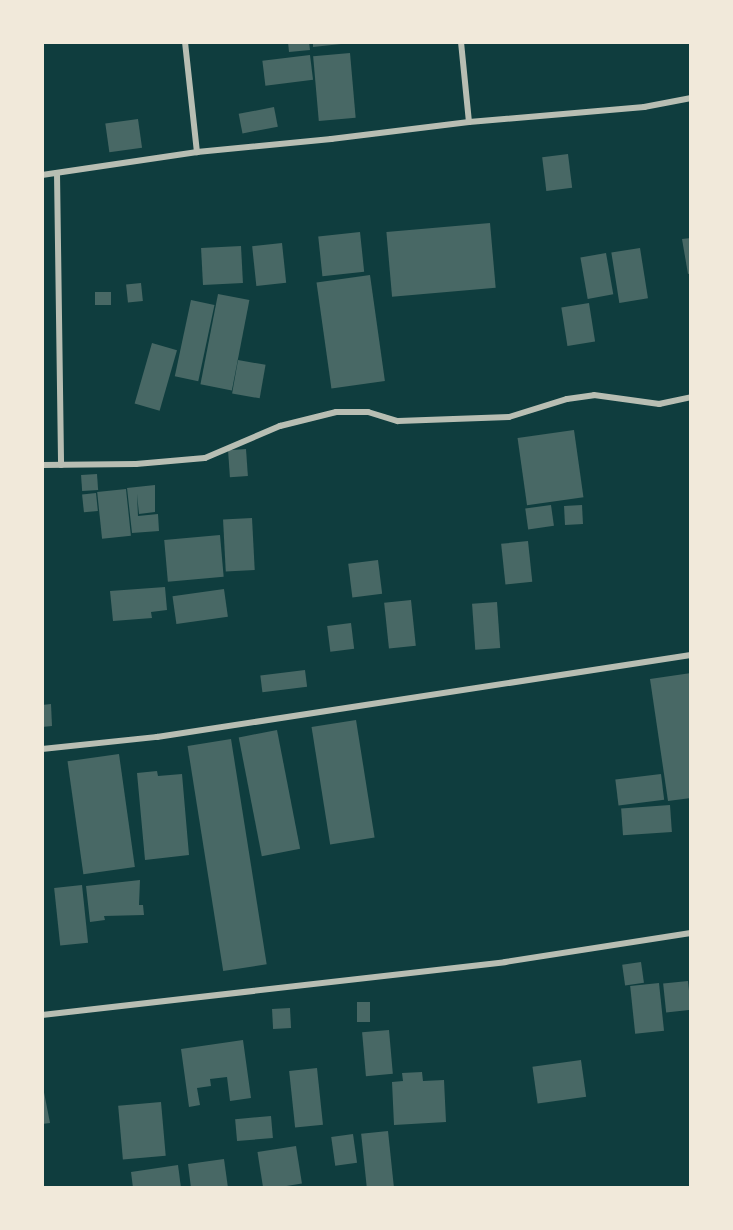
<!DOCTYPE html>
<html>
<head>
<meta charset="utf-8">
<style>
	body { margin:0 }
	#map { position:relative; width:733px; height:1230px; overflow:hidden; background:#0f3d3e; font-family:"Alegreya Sans",sans-serif }
	div>[style] { position:absolute }
	[style*='--x'] { left:calc(var(--x)*1px); top:calc(var(--y)*1px); width:calc(var(--w)*1px); rotate:calc(var(--a)*1deg) }
	.building>* { inset:0; background:#486865; transform-origin:0 0 }
	.minor>* { height:6px; margin:-3px; padding:0 3px; transform-origin:3px; border-radius:3px; background:#b8beb3 }
	span { translate:-50% -50%; white-space:nowrap; text-align:center; line-height:1.15; -webkit-text-stroke:4.5px #f1e9da; paint-order:stroke }
	.frame { position:absolute; inset:0; border:44px solid #f1e9da; pointer-events:none }
</style>
</head>
<body>
<div id="map">
	<div class="building">
		<i style="clip-path:polygon(288px 42px,309px 42px,310px 50px,289px 52px)"></i>
		<i style="clip-path:polygon(313px 42px,341px 42px,341px 44px,313px 47px)"></i>
		<i style="left:350px;top:53px;width:65px;height:37px;rotate:85deg"></i>
		<i style="left:310px;top:55px;width:25px;height:48px;rotate:83deg"></i>
		<i style="left:274px;top:107px;width:20px;height:36px;rotate:79deg"></i>
		<i style="left:138px;top:119px;width:29px;height:33px;rotate:82deg"></i>
		<i style="left:568px;top:154px;width:34px;height:26px;rotate:83deg"></i>
		<i style="left:490px;top:223px;width:65px;height:104px;rotate:85deg"></i>
		<i style="left:360px;top:232px;width:40px;height:42px;rotate:84deg"></i>
		<i style="clip-path:polygon(691px 238px,691px 273px,688px 274px,682px 239px)"></i>
		<i style="left:282px;top:243px;width:40px;height:30px;rotate:84deg"></i>
		<i style="left:241px;top:246px;width:37px;height:40px;rotate:87deg"></i>
		<i style="left:640px;top:248px;width:51px;height:29px;rotate:81deg"></i>
		<i style="left:606px;top:253px;width:42px;height:26px;rotate:80deg"></i>
		<i style="left:370px;top:275px;width:107px;height:54px;rotate:82deg"></i>
		<i style="left:141px;top:283px;width:18px;height:15px;rotate:84deg"></i>
		<i style="left:95px;top:292px;width:16px;height:13px"></i>
		<i style="left:218px;top:294px;width:32px;height:92px;rotate:11deg"></i>
		<i style="left:191px;top:300px;width:24px;height:78px;rotate:12deg"></i>
		<i style="left:589px;top:303px;width:39px;height:28px;rotate:81deg"></i>
		<i style="left:152px;top:343px;width:26px;height:63px;rotate:16deg"></i>
		<i style="left:238px;top:360px;width:28px;height:34px;rotate:10deg"></i>
		<i style="left:574px;top:430px;width:68px;height:57px;rotate:82deg"></i>
		<i style="left:246px;top:449px;width:27px;height:18px;rotate:86deg"></i>
		<i style="left:97px;top:474px;width:16px;height:16px;rotate:86deg"></i>
		<i style="clip-path:polygon(155px 485px,155px 512px,139px 514px,137px 494px,138px 516px,158px 514px,159px 531px,132px 533px,127px 488px)"></i>
		<i style="left:126px;top:489px;width:47px;height:29px;rotate:84deg"></i>
		<i style="left:96px;top:493px;width:18px;height:14px;rotate:84deg"></i>
		<i style="left:551px;top:505px;width:21px;height:26px;rotate:82deg"></i>
		<i style="left:582px;top:505px;width:19px;height:18px;rotate:87deg"></i>
		<i style="left:252px;top:518px;width:52px;height:29px;rotate:87deg"></i>
		<i style="left:220px;top:535px;width:42px;height:56px;rotate:85deg"></i>
		<i style="left:528px;top:541px;width:41px;height:27px;rotate:84deg"></i>
		<i style="left:378px;top:560px;width:34px;height:30px;rotate:83deg"></i>
		<i style="clip-path:polygon(165px 587px,167px 610px,151px 612px,152px 618px,113px 621px,110px 591px)"></i>
		<i style="left:224px;top:589px;width:28px;height:52px;rotate:82deg"></i>
		<i style="left:411px;top:600px;width:46px;height:27px;rotate:84deg"></i>
		<i style="left:497px;top:602px;width:46px;height:25px;rotate:86deg"></i>
		<i style="left:351px;top:623px;width:26px;height:24px;rotate:83deg"></i>
		<i style="left:305px;top:670px;width:17px;height:45px;rotate:83deg"></i>
		<i style="clip-path:polygon(691px 673px,691px 798px,668px 801px,650px 679px)"></i>
		<i style="clip-path:polygon(51px 704px,52px 726px,42px 727px,42px 705px)"></i>
		<i style="left:356px;top:720px;width:119px;height:45px;rotate:81deg"></i>
		<i style="left:277px;top:730px;width:121px;height:39px;rotate:79deg"></i>
		<i style="left:231px;top:739px;width:228px;height:44px;rotate:81deg"></i>
		<i style="left:119px;top:754px;width:114px;height:52px;rotate:82deg"></i>
		<i style="clip-path:polygon(157px 771px,158px 776px,182px 774px,189px 855px,145px 860px,137px 773px)"></i>
		<i style="left:661px;top:774px;width:26px;height:46px;rotate:83deg"></i>
		<i style="left:670px;top:805px;width:27px;height:49px;rotate:86deg"></i>
		<i style="clip-path:polygon(140px 880px,139px 905px,143px 905px,144px 915px,104px 916px,105px 920px,90px 922px,86px 886px)"></i>
		<i style="left:82px;top:885px;width:58px;height:28px;rotate:84deg"></i>
		<i style="left:641px;top:962px;width:21px;height:19px;rotate:82deg"></i>
		<i style="left:688px;top:981px;width:29px;height:25px;rotate:84deg"></i>
		<i style="left:659px;top:983px;width:48px;height:29px;rotate:84deg"></i>
		<i style="left:357px;top:1002px;width:13px;height:20px"></i>
		<i style="left:290px;top:1008px;width:20px;height:18px;rotate:87deg"></i>
		<i style="left:389px;top:1030px;width:44px;height:27px;rotate:85deg"></i>
		<i style="clip-path:polygon(243px 1040px,251px 1098px,230px 1101px,227px 1077px,210px 1079px,211px 1086px,197px 1088px,200px 1105px,189px 1107px,181px 1049px)"></i>
		<i style="left:581px;top:1060px;width:37px;height:49px;rotate:82deg"></i>
		<i style="left:317px;top:1068px;width:57px;height:28px;rotate:84deg"></i>
		<i style="clip-path:polygon(422px 1072px,423px 1081px,444px 1080px,446px 1122px,394px 1125px,392px 1082px,403px 1081px,402px 1073px)"></i>
		<i style="clip-path:polygon(42px 1082px,50px 1123px,42px 1124px)"></i>
		<i style="left:161px;top:1102px;width:54px;height:43px;rotate:85deg"></i>
		<i style="left:271px;top:1116px;width:22px;height:36px;rotate:85deg"></i>
		<i style="left:388px;top:1131px;width:57px;height:27px;rotate:84deg"></i>
		<i style="left:353px;top:1134px;width:29px;height:22px;rotate:82deg"></i>
		<i style="left:296px;top:1146px;width:38px;height:39px;rotate:81deg"></i>
		<i style="clip-path:polygon(224px 1159px,228px 1188px,191px 1188px,188px 1164px)"></i>
		<i style="clip-path:polygon(178px 1165px,181px 1188px,133px 1188px,131px 1172px)"></i>
	</div>
	<div class="minor">
		<i style="--x:185;--y:42;--w:111;--a:83.8"></i>
		<i style="--x:461;--y:42;--w:80;--a:84.3"></i>
		<i style="--x:57;--y:173;--w:292;--a:89.2"></i>
		<i style="--x:42;--y:175;--w:157;--a:-8.4"></i>
		<i style="--x:197;--y:152;--w:135;--a:-5.5"></i>
		<i style="--x:331;--y:139;--w:139;--a:-7"></i>
		<i style="--x:469;--y:122;--w:176;--a:-4.9"></i>
		<i style="--x:644;--y:107;--w:48;--a:-10.8"></i>
		<i style="--x:42;--y:465;--w:94;--a:-0.6"></i>
		<i style="--x:136;--y:464;--w:69;--a:-5"></i>
		<i style="--x:205;--y:458;--w:82;--a:-23.1"></i>
		<i style="--x:280;--y:426;--w:58;--a:-14"></i>
		<i style="--x:336;--y:412;--w:32;--a:0"></i>
		<i style="--x:368;--y:412;--w:31;--a:17"></i>
		<i style="--x:398;--y:421;--w:111;--a:-2.1"></i>
		<i style="--x:509;--y:417;--w:61;--a:-17.2"></i>
		<i style="--x:567;--y:399;--w:27;--a:-8"></i>
		<i style="--x:594;--y:395;--w:66;--a:7.9"></i>
		<i style="--x:659;--y:404;--w:33;--a:-12"></i>
		<i style="--x:42;--y:749;--w:116;--a:-6"></i>
		<i style="--x:157;--y:737;--w:540;--a:-8.73"></i>
		<i style="--x:42;--y:1015;--w:466;--a:-6.5"></i>
		<i style="--x:505;--y:962;--w:188;--a:-8.9"></i>
	</div>
	<div class="frame"></div>
</div>
</body>
</html>
